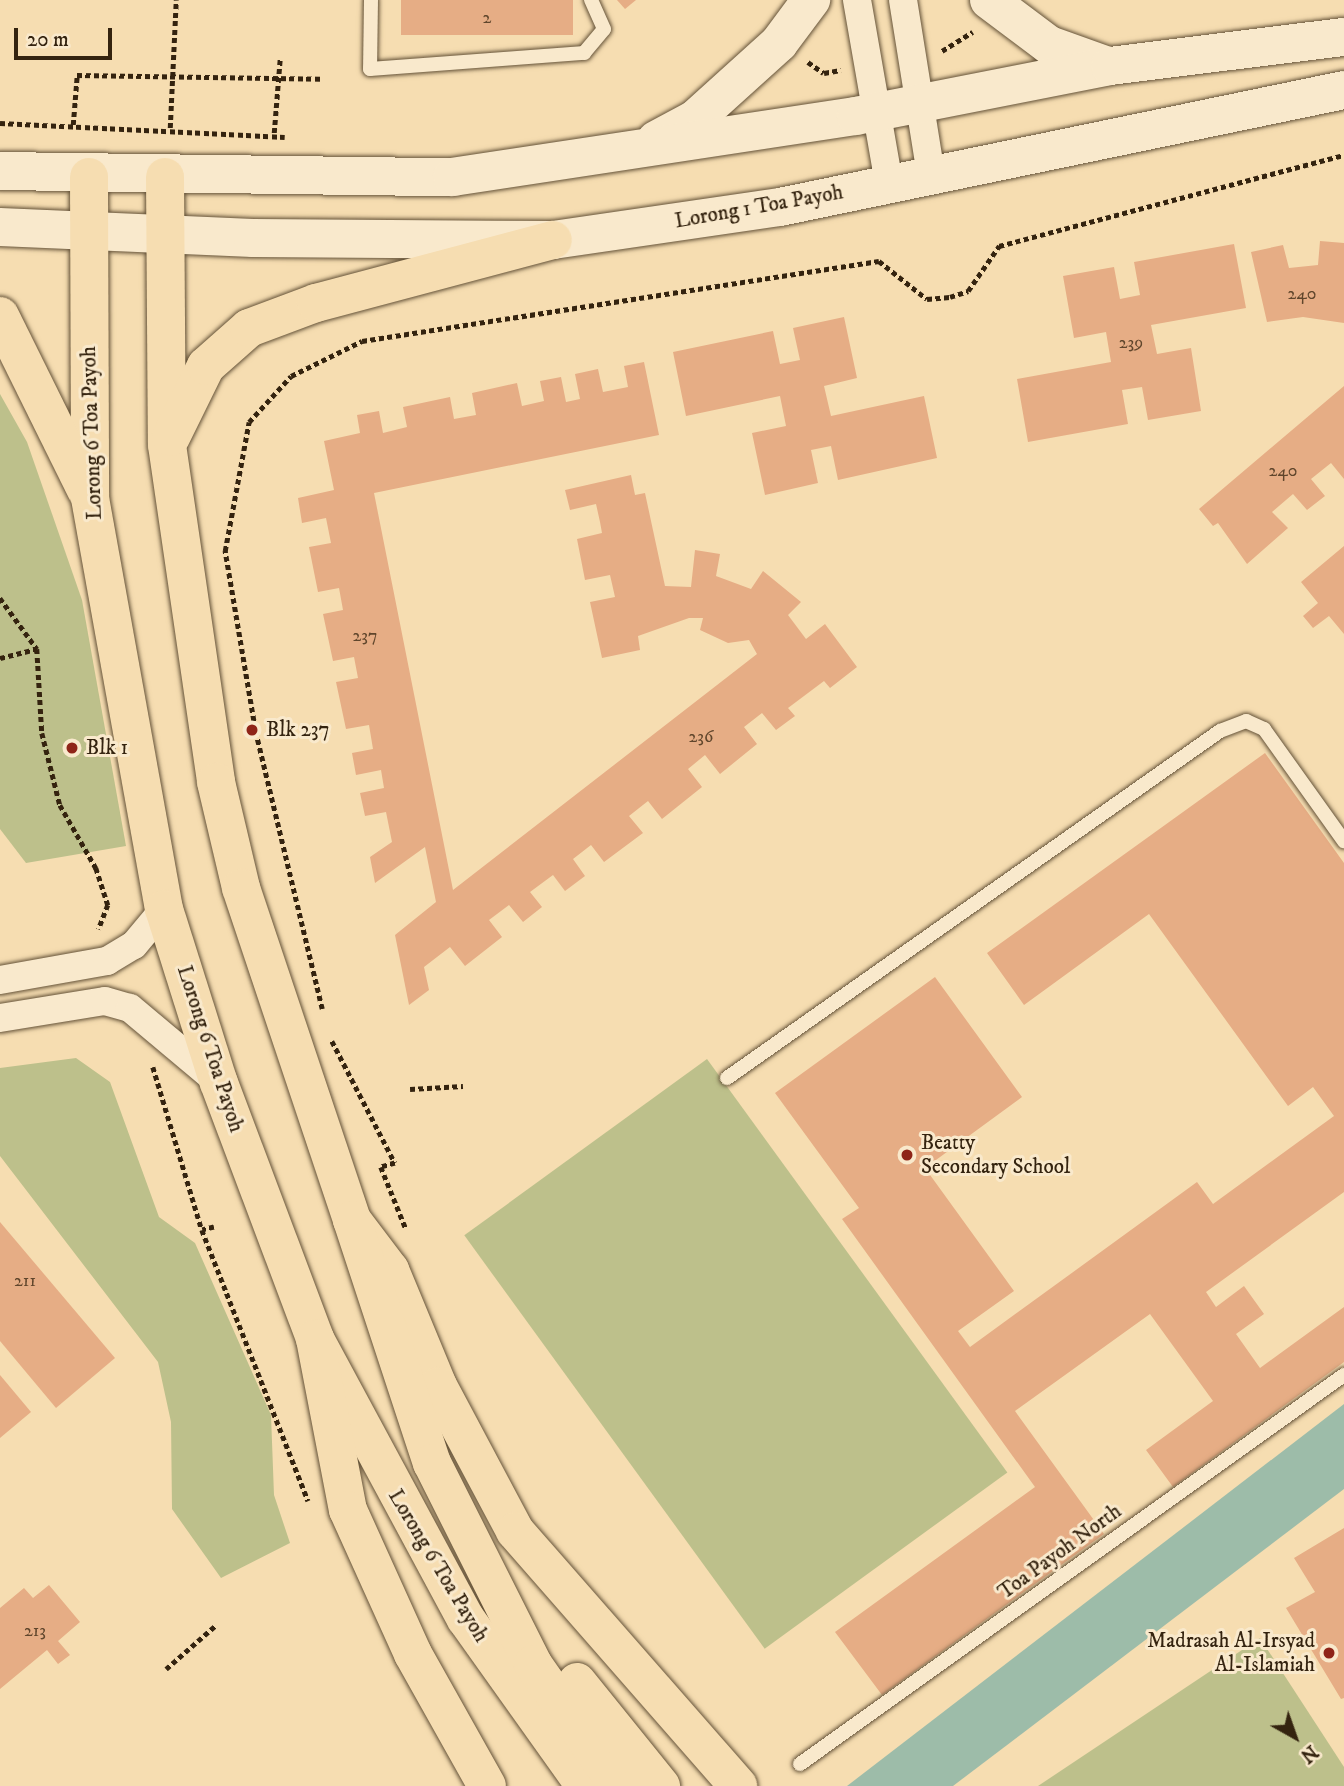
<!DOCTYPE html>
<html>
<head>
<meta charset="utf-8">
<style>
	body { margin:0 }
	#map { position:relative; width:1344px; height:1786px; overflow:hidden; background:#f6ddb1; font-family:"IM FELL DW Pica",serif }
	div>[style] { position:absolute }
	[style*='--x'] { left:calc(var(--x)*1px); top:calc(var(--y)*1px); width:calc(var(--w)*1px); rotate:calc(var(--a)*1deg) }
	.green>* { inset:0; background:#bdc08b; transform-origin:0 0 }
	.water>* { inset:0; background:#9dbca9 }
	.building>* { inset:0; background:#e6ad85; transform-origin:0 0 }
	.path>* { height:4.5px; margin-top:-2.25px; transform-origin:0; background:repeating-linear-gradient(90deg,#34230f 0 5px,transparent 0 8.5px) }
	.roads { filter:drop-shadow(0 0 2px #645238) drop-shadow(0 0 2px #645238) }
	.service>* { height:14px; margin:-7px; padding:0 7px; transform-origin:7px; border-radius:7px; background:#f9e9cc }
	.minor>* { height:28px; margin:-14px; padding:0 14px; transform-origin:14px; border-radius:14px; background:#f9e9cc }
	.secondary>* { height:38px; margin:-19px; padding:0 19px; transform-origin:19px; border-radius:19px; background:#f9e9cc }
	.primary>* { height:38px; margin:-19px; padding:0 19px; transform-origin:19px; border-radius:19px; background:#f6ddb1 }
	.trunk>* { height:38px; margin:-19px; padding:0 19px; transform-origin:19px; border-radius:19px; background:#f6ddb1 }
	.dots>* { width:19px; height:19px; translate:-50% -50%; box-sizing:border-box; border:4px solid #f9e9cc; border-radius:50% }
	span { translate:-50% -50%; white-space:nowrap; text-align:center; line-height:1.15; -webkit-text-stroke:6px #f9e9cc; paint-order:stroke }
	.number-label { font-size:18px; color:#60462c }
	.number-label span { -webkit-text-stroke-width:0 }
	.street-label { font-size:21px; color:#34230f }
	.poi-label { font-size:21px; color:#34230f }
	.left { translate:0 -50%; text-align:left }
	.right { translate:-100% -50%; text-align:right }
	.north { position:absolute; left:1260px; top:1702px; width:70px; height:70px; -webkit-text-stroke:5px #f9e9cc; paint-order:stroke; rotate:140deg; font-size:19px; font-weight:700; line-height:28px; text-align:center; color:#34230f }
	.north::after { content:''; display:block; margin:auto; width:24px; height:32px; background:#34230f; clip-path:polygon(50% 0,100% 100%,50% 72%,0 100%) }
	.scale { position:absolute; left:14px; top:28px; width:98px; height:32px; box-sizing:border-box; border:4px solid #34230f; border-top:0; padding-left:9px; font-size:21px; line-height:24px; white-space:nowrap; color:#34230f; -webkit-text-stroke:5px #f9e9cc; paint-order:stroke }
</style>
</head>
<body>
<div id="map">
	<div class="green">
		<i style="clip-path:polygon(0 394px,27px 442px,82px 600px,126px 846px,26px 863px,0 829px)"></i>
		<i style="clip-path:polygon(76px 1058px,110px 1082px,159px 1217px,195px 1243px,271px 1415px,274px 1495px,290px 1543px,221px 1578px,172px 1509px,171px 1422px,158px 1362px,0 1156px,0 1068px)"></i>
		<i style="left:707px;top:1059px;width:511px;height:300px;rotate:54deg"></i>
		<i style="clip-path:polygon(1260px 1638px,1344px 1767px,1344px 1786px,1038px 1786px)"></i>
	</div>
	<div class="water">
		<i style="clip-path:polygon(1344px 1404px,1344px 1489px,953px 1786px,847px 1786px)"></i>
	</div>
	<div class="building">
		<i style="left:401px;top:0;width:172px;height:35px"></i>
		<i style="clip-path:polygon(617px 0,636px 0,625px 9px)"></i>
		<i style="clip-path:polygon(1320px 241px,1344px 243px,1344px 323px,1303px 317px,1267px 322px,1251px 252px,1283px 245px,1289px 268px,1318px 265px)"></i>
		<i style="clip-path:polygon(1234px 244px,1246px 308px,1151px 325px,1157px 354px,1191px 348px,1201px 411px,1148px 420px,1142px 387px,1122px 390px,1128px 424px,1028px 442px,1017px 379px,1111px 362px,1106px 332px,1074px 338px,1063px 276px,1114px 267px,1120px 299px,1140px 295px,1134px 262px)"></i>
		<i style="clip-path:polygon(844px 317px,857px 378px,824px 386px,831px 416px,924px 396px,937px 458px,838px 480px,831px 446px,811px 450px,818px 483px,765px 495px,752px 433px,786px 426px,780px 396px,686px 416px,673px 352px,773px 331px,780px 364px,800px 360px,793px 328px)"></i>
		<i style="clip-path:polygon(644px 362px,659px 435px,374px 493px,453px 890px,757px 654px,749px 640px,728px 643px,700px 630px,703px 618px,689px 618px,638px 636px,640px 650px,602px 658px,590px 602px,615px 597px,610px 575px,585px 580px,577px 539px,602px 533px,600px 522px,596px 504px,570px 510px,565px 490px,631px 475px,635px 495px,645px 493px,665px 586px,691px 587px,695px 550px,720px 554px,716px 576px,751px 589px,763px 571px,801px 602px,788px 615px,806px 639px,825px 624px,857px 667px,830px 688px,824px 681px,788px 708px,795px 716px,776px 730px,762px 713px,744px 727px,757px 744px,720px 774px,705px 755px,688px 769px,702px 787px,662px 819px,648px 801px,629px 816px,643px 833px,604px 862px,591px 845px,573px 859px,585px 876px,565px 891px,553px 875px,530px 892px,542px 907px,523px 922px,509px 905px,489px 920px,502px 937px,465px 966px,450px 947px,424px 967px,429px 990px,409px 1005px,395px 935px,436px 902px,425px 847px,375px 883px,370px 857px,392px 842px,386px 812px,365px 816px,360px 793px,384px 788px,381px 770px,356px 775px,352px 753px,373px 749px,369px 725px,346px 729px,336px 682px,358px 678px,354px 657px,333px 661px,323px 614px,343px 610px,339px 588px,318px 592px,309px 547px,331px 543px,326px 518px,302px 523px,298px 498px,334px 490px,324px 441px,360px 433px,357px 415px,379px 411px,383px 433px,407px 427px,403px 407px,450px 397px,454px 419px,476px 415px,472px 393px,517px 383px,522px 406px,544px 401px,540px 381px,561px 377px,566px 402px,580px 399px,575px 374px,598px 369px,603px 392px,628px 387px,624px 366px)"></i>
		<i style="clip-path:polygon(1344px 386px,1344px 479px,1331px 463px,1311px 479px,1325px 496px,1307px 510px,1293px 494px,1272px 512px,1288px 528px,1247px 564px,1218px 523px,1213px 526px,1199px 509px)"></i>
		<i style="clip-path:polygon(1344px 546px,1344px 634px,1329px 616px,1313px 628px,1303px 616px,1318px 603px,1301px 582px)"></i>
		<i style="clip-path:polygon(1265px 753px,1344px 863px,1344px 1192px,1206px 1292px,1216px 1307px,1244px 1286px,1264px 1314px,1236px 1334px,1260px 1368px,1344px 1307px,1344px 1362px,1173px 1487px,1146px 1450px,1213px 1401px,1150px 1314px,1015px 1411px,1104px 1534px,882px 1695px,835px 1632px,1035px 1487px,842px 1219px,859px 1208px,775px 1093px,935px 977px,1022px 1097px,925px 1168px,1014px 1291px,958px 1331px,970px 1347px,1197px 1182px,1213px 1204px,1334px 1116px,1313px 1087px,1288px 1106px,1149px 914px,1024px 1005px,987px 953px)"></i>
		<i style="clip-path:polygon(0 1222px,115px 1358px,56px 1408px,0 1341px)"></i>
		<i style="clip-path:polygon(0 1375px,31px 1412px,0 1438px)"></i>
		<i style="clip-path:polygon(1344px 1528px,1344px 1698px,1341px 1699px,1286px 1608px,1315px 1592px,1294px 1558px)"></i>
		<i style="clip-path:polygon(49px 1585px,80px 1622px,58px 1641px,70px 1655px,58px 1664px,47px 1650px,0 1689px,0 1608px,24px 1588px,33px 1598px)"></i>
	</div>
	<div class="path">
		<i style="--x:942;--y:51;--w:36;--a:-32"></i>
		<i style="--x:808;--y:62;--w:19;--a:35"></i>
		<i style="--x:824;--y:73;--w:17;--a:-10"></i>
		<i style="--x:0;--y:123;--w:285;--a:2.8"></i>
		<i style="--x:73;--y:125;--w:50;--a:-85.4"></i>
		<i style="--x:77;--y:75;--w:245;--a:0.9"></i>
		<i style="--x:170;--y:128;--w:128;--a:-87.3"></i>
		<i style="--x:274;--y:133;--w:74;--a:-85.4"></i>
		<i style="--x:0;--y:598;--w:63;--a:54"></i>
		<i style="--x:37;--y:649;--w:84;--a:86.6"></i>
		<i style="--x:42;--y:733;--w:74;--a:76"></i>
		<i style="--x:60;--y:805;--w:73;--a:60.3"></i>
		<i style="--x:96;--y:868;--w:39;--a:72"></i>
		<i style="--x:108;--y:905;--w:26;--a:111"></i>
		<i style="--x:0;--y:658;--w:38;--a:-14"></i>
		<i style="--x:322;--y:1009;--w:288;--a:-103.5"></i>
		<i style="--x:255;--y:729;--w:181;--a:-99.6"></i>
		<i style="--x:225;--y:551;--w:131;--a:-79.5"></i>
		<i style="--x:249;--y:422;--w:62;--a:-47.6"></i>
		<i style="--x:291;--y:376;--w:79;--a:-26.2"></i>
		<i style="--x:362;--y:341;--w:523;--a:-8.8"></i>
		<i style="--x:879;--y:261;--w:61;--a:38.4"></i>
		<i style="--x:927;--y:299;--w:23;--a:-5"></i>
		<i style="--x:950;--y:297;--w:19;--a:-18"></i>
		<i style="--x:968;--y:291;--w:55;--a:-55.4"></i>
		<i style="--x:999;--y:246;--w:357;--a:-14.8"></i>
		<i style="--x:332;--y:1041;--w:137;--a:62.7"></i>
		<i style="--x:395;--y:1163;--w:15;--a:164"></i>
		<i style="--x:381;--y:1167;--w:67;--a:68"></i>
		<i style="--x:153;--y:1067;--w:170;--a:73.3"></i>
		<i style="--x:410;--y:1089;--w:53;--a:-3.2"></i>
		<i style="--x:214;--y:1227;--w:12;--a:166"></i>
		<i style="--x:202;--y:1230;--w:291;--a:68.6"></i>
		<i style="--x:166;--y:1669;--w:67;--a:-41.3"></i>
	</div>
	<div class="roads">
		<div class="service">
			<i style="--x:371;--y:0;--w:69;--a:90.8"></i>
			<i style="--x:370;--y:69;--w:215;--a:-4.3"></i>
			<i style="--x:584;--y:53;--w:31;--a:-50"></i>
			<i style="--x:604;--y:29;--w:32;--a:-114"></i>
			<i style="--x:727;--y:1078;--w:603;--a:-35.14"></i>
			<i style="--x:1220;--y:731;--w:28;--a:-21"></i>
			<i style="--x:1246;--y:721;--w:20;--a:24"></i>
			<i style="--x:1264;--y:729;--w:138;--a:54.5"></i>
			<i style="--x:800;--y:1764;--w:669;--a:-35.57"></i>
		</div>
		<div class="minor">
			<i style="--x:857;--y:0;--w:186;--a:80.1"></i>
			<i style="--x:903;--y:0;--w:176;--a:80.9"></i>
			<i style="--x:0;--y:980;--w:109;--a:-10.1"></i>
			<i style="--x:107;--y:961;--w:31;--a:-31"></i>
			<i style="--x:134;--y:945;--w:47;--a:-50.2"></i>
			<i style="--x:0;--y:1018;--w:106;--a:-9.2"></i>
			<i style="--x:105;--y:1001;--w:26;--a:16"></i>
			<i style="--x:130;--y:1008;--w:114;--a:40"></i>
		</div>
		<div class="secondary">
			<i style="--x:989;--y:0;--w:75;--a:36.9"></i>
			<i style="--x:1049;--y:45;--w:63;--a:19.6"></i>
			<i style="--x:656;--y:140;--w:44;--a:-28.3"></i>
			<i style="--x:695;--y:119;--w:113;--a:-42.1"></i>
			<i style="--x:779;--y:43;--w:54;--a:-53.3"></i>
			<i style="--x:0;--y:171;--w:452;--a:0.8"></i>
			<i style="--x:452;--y:177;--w:409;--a:-8.6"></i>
			<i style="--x:856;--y:116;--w:259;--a:-11.1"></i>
			<i style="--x:1110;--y:66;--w:236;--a:-7.1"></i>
			<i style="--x:0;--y:227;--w:253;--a:2.5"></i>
			<i style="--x:253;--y:238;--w:300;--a:0.4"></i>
			<i style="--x:553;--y:240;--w:229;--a:-8.3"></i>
			<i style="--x:780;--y:207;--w:576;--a:-11.72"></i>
		</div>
		<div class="primary">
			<i style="--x:89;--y:177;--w:321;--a:89.8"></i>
			<i style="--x:90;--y:498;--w:418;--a:79.8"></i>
			<i style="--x:164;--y:909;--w:182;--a:72.5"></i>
			<i style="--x:219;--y:1083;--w:273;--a:69.4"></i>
			<i style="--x:315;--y:1339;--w:318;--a:61.7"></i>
			<i style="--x:466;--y:1619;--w:205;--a:54.5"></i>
			<i style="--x:165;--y:177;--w:268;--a:89.6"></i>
			<i style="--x:167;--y:445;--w:341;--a:81.7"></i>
			<i style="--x:216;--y:782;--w:109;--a:76.7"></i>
			<i style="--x:241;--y:888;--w:350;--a:71.5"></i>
			<i style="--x:352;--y:1220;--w:63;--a:52.8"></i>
			<i style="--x:390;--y:1270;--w:126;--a:67.5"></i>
			<i style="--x:438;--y:1386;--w:164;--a:62"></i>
			<i style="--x:515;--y:1531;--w:339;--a:48.8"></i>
			<i style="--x:0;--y:316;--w:194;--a:63.7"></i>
			<i style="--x:171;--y:437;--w:79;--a:-63.8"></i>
			<i style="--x:206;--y:366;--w:57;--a:-41.5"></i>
			<i style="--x:249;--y:328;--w:72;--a:-20.5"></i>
			<i style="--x:316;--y:303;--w:245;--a:-14.9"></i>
		</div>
		<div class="trunk">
			<i style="--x:352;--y:1220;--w:256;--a:71.8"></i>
			<i style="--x:432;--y:1463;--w:225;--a:63.3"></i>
			<i style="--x:533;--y:1664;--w:149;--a:55.1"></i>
			<i style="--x:315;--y:1339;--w:174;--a:79.1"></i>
			<i style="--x:348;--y:1510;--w:158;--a:65.7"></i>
			<i style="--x:413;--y:1654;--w:151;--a:60.7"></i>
			<i style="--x:577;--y:1682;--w:134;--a:51.1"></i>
		</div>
	</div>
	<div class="dots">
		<i style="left:252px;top:730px;background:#8f2418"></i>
		<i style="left:72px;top:748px;background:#8f2418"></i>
		<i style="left:907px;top:1155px;background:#8f2418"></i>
		<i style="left:1329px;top:1653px;background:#8f2418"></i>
	</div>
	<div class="number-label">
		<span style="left:487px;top:18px">2</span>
		<span style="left:1302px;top:294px">240</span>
		<span style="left:1131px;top:343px">239</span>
		<span style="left:1283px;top:471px">240</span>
		<span style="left:365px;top:636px">237</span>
		<span style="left:701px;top:737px">236</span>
		<span style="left:25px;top:1281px">211</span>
		<span style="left:35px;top:1631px">213</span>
	</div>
	<div class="street-label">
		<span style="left:759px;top:207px;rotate:-10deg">Lorong 1 Toa Payoh</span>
		<span style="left:92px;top:433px;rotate:-92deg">Lorong 6 Toa Payoh</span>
		<span style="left:210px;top:1049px;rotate:72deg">Lorong 6 Toa Payoh</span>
		<span style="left:1060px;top:1552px;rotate:-36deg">Toa Payoh North</span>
		<span style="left:438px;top:1566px;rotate:59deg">Lorong 6 Toa Payoh</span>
	</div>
	<div class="poi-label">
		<span class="left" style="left:266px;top:730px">Blk 237</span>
		<span class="left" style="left:86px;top:748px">Blk 1</span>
		<span class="left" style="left:921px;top:1155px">Beatty<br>Secondary School</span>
		<span class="right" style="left:1315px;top:1653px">Madrasah Al-Irsyad<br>Al-Islamiah</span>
	</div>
	<div class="north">N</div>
	<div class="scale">20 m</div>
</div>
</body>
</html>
